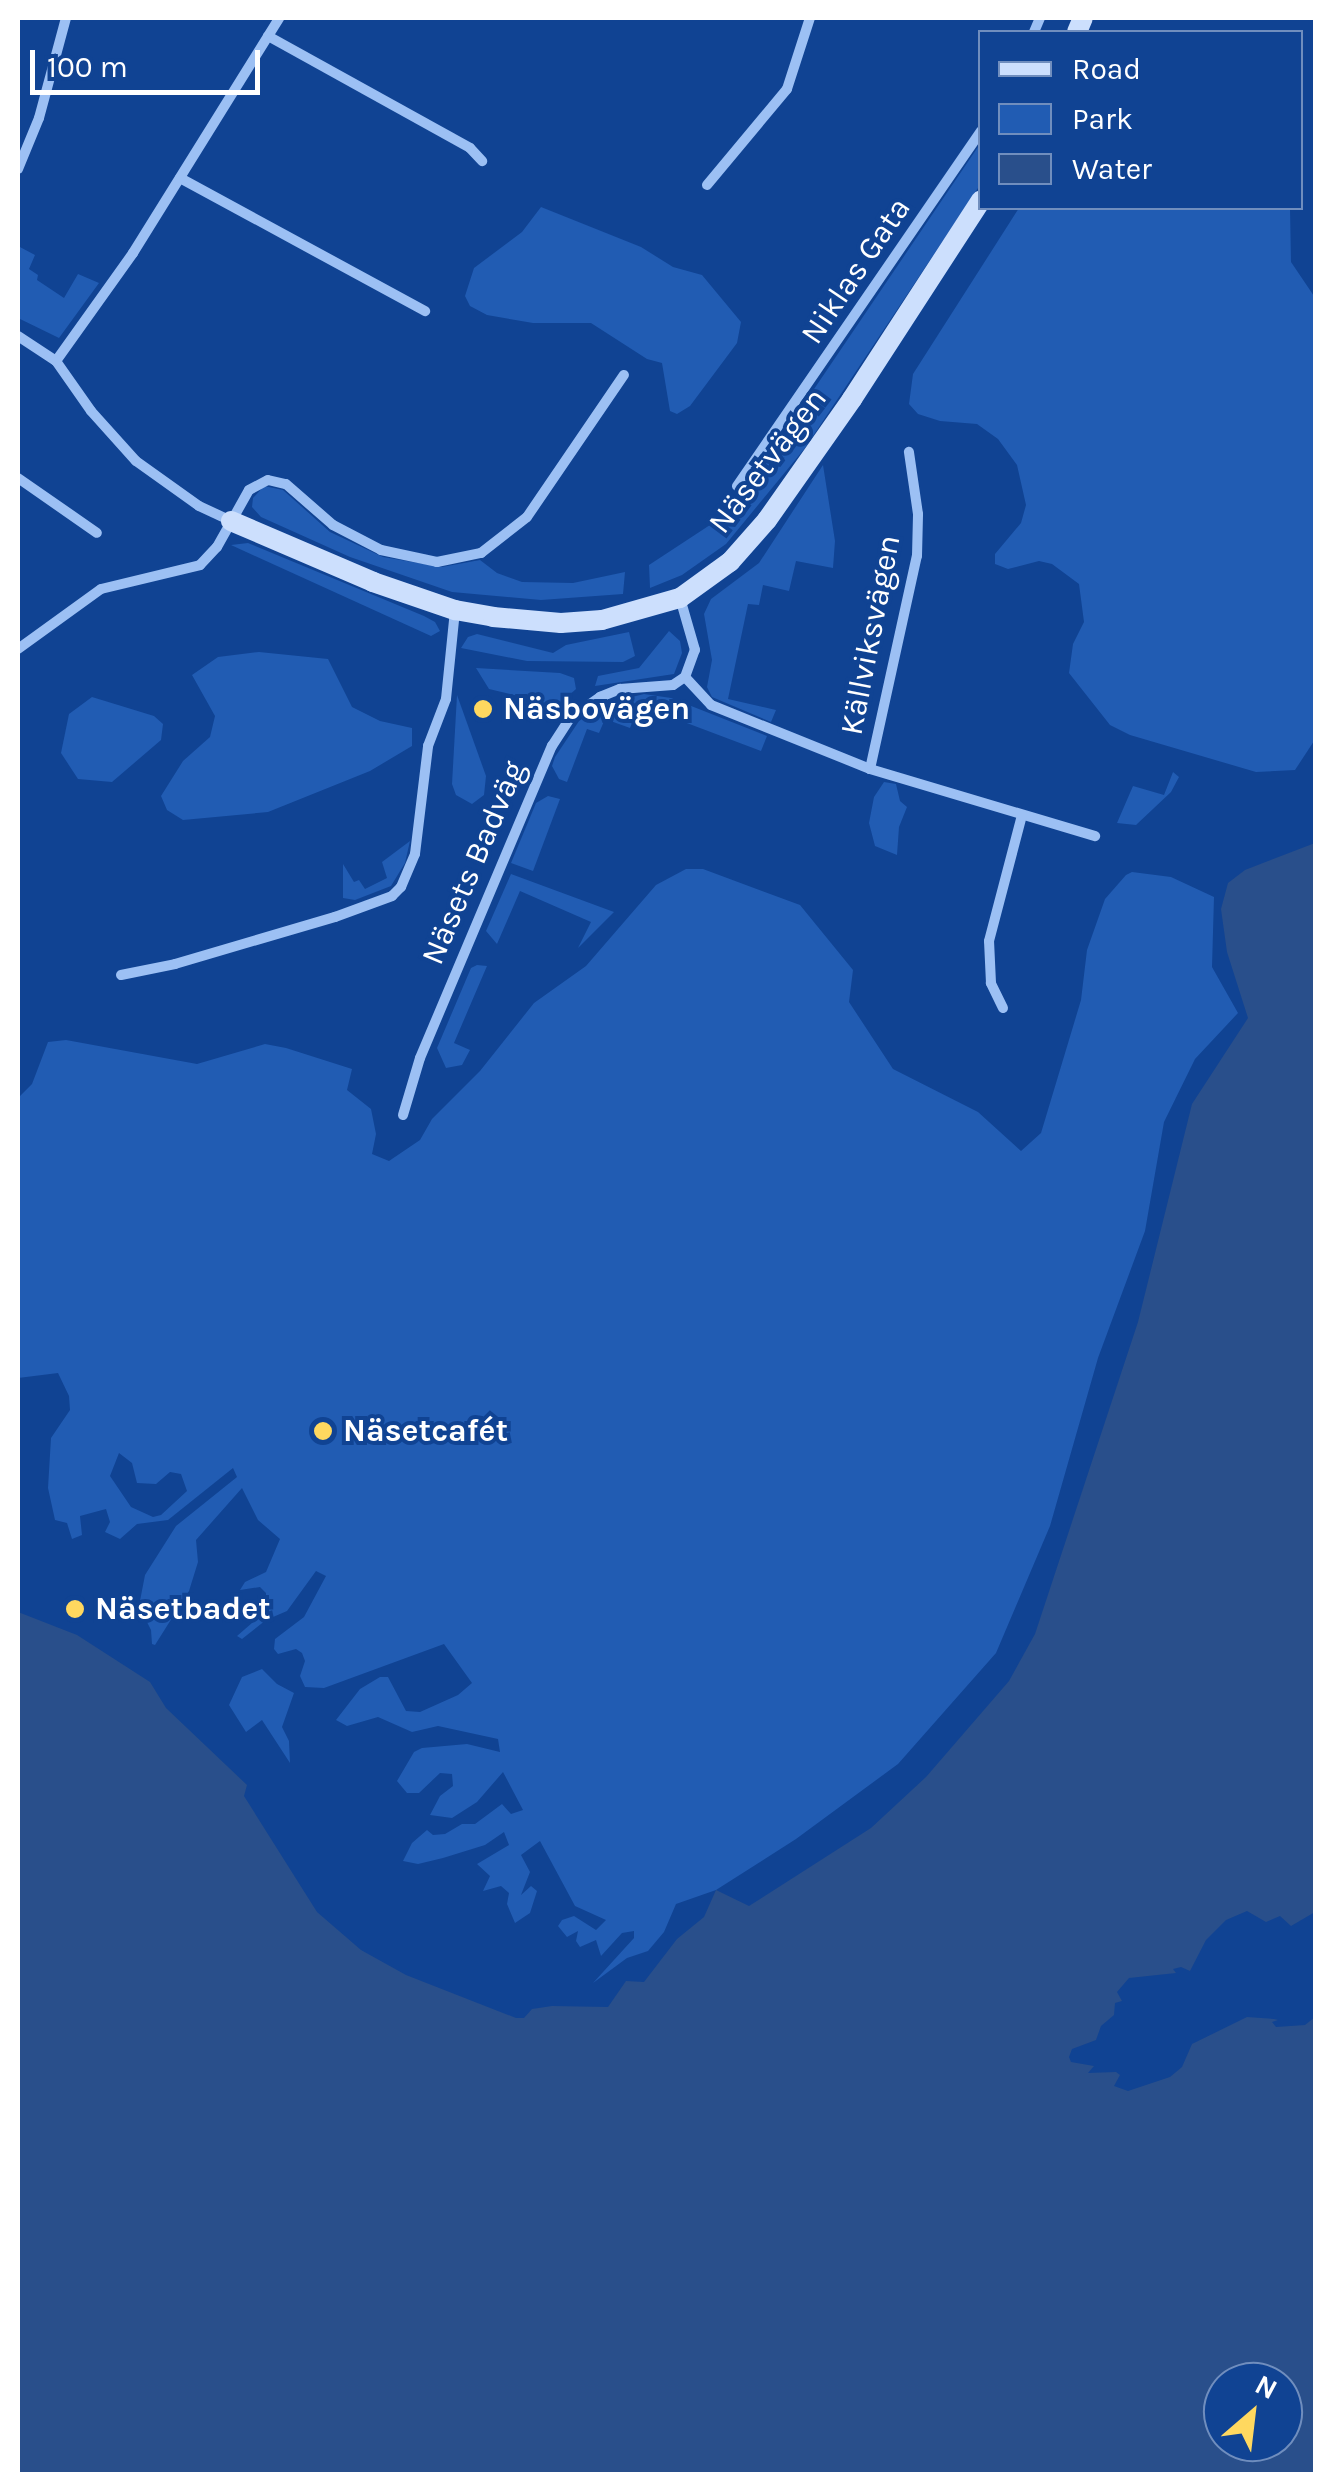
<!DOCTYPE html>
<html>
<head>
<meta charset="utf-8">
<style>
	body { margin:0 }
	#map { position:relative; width:1333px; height:2492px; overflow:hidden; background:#104393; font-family:Karla,sans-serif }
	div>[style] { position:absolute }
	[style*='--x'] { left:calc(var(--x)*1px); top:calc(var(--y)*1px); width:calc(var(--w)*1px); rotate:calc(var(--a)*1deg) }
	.green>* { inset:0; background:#215cb3 }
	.water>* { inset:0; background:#294f8b }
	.street>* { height:10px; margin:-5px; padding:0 5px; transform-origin:5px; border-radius:5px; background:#9cc0f4 }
	.secondary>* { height:20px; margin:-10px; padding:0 10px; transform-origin:10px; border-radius:10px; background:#ccdffd }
	.dots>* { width:28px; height:28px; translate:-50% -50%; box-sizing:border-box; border:5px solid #104393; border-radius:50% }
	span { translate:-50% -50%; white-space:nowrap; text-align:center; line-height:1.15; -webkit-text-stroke:8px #104393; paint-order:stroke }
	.street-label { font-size:32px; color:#fff }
	.poi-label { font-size:32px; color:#fff; font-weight:700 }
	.left { translate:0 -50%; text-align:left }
	.frame { position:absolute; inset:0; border:20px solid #fff; pointer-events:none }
	.legend { position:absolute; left:978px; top:30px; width:325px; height:180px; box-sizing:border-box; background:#104393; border:2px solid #708ebe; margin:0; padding:12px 18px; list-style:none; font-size:30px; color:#fff }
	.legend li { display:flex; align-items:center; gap:20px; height:50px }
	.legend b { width:50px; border:2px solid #708ebe }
	.north { position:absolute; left:1203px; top:2362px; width:100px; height:100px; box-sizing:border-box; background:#104393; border:2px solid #708ebe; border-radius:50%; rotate:28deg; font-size:28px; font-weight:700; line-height:40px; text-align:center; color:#fff }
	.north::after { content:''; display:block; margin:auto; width:35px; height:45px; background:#ffd85f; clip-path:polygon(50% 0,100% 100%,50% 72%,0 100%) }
	.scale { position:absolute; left:30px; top:50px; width:230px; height:45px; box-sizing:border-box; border:5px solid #fff; border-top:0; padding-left:12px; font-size:30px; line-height:35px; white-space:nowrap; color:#fff; -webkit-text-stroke:8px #104393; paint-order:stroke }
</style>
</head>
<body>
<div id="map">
	<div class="green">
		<i style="clip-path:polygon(980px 144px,980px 185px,805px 448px,726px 544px,682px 575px,650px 588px,649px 565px,713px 523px,766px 460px)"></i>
		<i style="clip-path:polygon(541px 207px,641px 247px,673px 267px,702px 275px,741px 322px,737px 343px,690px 406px,677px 414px,670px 411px,662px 363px,647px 359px,591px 323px,533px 323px,487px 315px,470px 306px,465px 296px,474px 268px,522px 232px)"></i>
		<i style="clip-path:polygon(1019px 208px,1290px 208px,1291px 262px,1316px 299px,1316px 738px,1295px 770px,1256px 772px,1130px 735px,1110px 725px,1069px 673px,1073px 644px,1084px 622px,1079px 584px,1052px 564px,1039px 561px,1008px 569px,995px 564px,995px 554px,1021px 523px,1026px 505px,1017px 465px,998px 439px,977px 424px,940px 421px,918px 414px,909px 404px,913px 374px)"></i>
		<i style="clip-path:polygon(18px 246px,35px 255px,29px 269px,38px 275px,37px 280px,64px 298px,78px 274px,99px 283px,59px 338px,18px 318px)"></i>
		<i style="clip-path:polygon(823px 465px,835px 541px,833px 568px,796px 561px,789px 591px,763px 585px,759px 605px,748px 604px,728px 699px,776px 710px,771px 722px,712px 697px,707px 687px,712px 660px,704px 614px,711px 599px,759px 563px)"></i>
		<i style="clip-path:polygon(264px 486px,283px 490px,330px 532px,383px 557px,442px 567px,480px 560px,497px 573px,522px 582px,573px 583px,625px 572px,623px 594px,541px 600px,452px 592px,350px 557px,261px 517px,252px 507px,253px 498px)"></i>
		<i style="clip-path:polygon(248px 543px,424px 616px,435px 622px,440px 631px,431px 636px,231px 545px)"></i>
		<i style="clip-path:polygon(669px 631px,680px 641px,682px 653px,674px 674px,595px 686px,598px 676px,639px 668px)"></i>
		<i style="clip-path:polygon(629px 632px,635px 656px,623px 662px,527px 661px,461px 648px,468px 637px,477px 634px,553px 653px,566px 645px)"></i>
		<i style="clip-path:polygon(259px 652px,328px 659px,352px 707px,380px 721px,412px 728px,412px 746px,370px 771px,268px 812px,183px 820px,167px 810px,161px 796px,183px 761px,210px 737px,215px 716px,192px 675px,218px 657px)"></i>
		<i style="clip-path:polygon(476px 668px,560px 673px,574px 678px,576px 689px,544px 718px,522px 709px,528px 708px,531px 699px,489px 689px)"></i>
		<i style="clip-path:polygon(644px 694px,671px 698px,767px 736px,761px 751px,639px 705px,630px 728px,605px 719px,599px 733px,587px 729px,567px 782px,559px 779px,552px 766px,555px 757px,579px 721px,604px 704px)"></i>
		<i style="clip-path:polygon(457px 695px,486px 776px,484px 795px,472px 804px,456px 795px,452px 784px)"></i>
		<i style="clip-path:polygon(92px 697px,154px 716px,163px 724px,161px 740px,112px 782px,78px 779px,61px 753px,69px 714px)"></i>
		<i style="clip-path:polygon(1173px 772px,1179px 777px,1171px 792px,1136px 825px,1117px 823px,1133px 786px,1164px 795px)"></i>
		<i style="clip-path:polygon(884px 782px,896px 784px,900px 801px,907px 807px,899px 827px,897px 855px,875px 846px,869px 823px,874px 797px)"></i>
		<i style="clip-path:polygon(548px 796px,560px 799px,533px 871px,511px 863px,536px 803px)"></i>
		<i style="clip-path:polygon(410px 841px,405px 863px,391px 886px,355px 900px,343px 898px,343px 864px,354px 882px,359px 880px,365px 889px,387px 878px,382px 862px)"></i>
		<i style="clip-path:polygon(evenodd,686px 869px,703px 869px,800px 905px,853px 970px,849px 1002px,893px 1069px,978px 1112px,1021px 1151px,1041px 1133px,1081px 1000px,1087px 950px,1105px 899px,1126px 875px,1132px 872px,1171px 877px,1214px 897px,1212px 967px,1238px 1013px,1195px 1059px,1164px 1122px,1145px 1231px,1098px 1358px,1050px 1526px,996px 1653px,898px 1764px,796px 1839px,716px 1890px,676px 1904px,664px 1932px,648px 1951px,627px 1958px,593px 1983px,634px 1938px,634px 1931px,622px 1933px,601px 1956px,596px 1940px,580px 1947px,576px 1941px,578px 1931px,567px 1937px,558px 1926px,562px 1920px,574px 1916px,596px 1930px,606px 1920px,575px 1906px,540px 1841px,521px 1855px,530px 1872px,521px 1895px,531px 1886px,537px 1891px,530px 1913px,515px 1923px,507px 1904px,509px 1893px,501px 1886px,483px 1891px,490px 1876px,477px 1864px,509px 1845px,504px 1832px,485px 1845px,443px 1858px,418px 1864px,403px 1861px,412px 1843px,427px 1830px,433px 1835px,445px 1834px,462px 1824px,475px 1824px,502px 1804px,511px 1814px,523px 1810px,503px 1772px,477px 1802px,452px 1818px,430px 1815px,440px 1796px,453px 1786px,452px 1774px,440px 1773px,419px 1793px,407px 1793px,397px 1781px,414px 1752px,422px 1748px,467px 1744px,500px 1752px,498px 1739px,438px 1726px,412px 1732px,378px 1717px,347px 1726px,336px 1720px,360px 1689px,380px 1677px,388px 1677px,406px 1711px,420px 1712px,458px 1695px,472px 1683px,444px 1644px,324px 1688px,305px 1687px,300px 1676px,305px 1661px,302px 1653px,296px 1649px,278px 1654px,274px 1649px,275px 1639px,304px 1617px,326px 1576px,316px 1571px,287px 1611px,266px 1620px,242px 1639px,237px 1636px,266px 1611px,266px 1593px,260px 1587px,240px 1590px,245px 1582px,266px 1572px,280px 1539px,258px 1520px,242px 1488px,196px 1540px,198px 1562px,189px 1591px,155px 1645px,152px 1644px,151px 1630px,139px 1606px,145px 1575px,176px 1526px,237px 1477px,233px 1468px,168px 1520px,137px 1524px,120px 1539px,105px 1532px,110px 1522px,106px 1509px,80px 1516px,82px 1535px,72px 1539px,67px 1523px,55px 1520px,48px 1488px,51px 1438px,70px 1410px,69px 1396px,58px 1373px,18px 1378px,18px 1098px,32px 1084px,48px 1042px,66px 1040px,197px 1064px,265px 1044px,286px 1048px,352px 1069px,347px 1090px,371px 1109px,376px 1134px,372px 1154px,389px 1161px,420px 1140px,432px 1119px,480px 1071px,534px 1003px,586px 966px,656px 885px,686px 869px,119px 1453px,132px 1463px,137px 1483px,156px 1484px,170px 1472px,181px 1474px,187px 1491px,161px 1515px,153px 1517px,131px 1507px,110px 1476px,119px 1453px)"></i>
		<i style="clip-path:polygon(511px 874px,614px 912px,578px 948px,591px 922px,520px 891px,497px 944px,486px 931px)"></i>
		<i style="clip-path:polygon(477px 965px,487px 966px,454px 1043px,470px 1050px,462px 1065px,446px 1068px,437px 1048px,471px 968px)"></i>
		<i style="clip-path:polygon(262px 1669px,277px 1684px,294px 1693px,282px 1727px,289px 1741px,290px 1763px,262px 1720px,246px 1732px,229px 1705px,242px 1677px)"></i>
	</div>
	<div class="water">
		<i style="clip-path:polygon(evenodd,1315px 843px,1315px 1912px,1291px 1926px,1280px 1916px,1266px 1922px,1247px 1911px,1226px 1920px,1206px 1940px,1190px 1971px,1181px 1967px,1173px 1969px,1176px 1973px,1129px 1978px,1117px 1992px,1122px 2001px,1115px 2003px,1114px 2015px,1101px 2026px,1096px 2040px,1072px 2049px,1069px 2057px,1071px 2062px,1094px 2066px,1088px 2073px,1116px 2072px,1120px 2075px,1114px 2086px,1128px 2091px,1170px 2077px,1182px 2067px,1192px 2044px,1247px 2017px,1274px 2019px,1278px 2020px,1272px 2022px,1276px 2027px,1305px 2025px,1315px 2017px,1315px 2474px,18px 2474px,18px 1612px,77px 1635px,150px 1682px,166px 1708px,247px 1785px,244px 1796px,317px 1912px,361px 1950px,406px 1975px,516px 2018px,524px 2018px,532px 2009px,552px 2006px,608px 2007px,626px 1981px,644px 1982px,677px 1939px,704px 1917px,716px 1890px,749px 1906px,871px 1828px,926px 1777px,1009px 1681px,1035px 1634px,1138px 1322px,1192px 1104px,1248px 1018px,1227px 952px,1221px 909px,1228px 883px,1245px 870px,1315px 843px,1223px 2382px,1283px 2382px,1283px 2442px,1223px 2442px,1223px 2382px)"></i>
	</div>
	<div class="street">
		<i style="--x:1034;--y:32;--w:15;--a:-67"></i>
		<i style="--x:268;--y:36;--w:231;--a:29"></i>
		<i style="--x:470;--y:148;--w:18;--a:47"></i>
		<i style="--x:18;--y:169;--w:55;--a:-67.6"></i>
		<i style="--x:39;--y:118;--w:104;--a:-74.9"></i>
		<i style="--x:180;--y:178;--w:279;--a:28.5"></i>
		<i style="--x:707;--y:185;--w:125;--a:-50.2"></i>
		<i style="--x:787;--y:89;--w:75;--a:-72.1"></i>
		<i style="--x:18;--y:336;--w:45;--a:33.3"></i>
		<i style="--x:56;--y:361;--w:61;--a:55"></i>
		<i style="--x:91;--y:411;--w:67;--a:48"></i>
		<i style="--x:136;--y:461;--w:77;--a:35.5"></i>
		<i style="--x:199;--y:506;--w:35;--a:25"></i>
		<i style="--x:56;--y:361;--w:133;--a:-54.5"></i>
		<i style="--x:133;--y:253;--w:277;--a:-58.1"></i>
		<i style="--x:18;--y:478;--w:96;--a:34.8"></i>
		<i style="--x:737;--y:486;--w:431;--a:-55.5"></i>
		<i style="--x:18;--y:649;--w:102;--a:-35.9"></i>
		<i style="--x:101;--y:589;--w:102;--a:-13.6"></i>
		<i style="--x:200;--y:565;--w:25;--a:-47"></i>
		<i style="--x:217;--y:547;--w:65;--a:-60.7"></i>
		<i style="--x:249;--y:490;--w:21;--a:-28"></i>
		<i style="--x:268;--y:480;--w:18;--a:13"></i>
		<i style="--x:286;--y:484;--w:62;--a:41.1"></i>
		<i style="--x:333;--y:525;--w:54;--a:27.5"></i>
		<i style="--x:381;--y:550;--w:57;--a:12.1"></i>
		<i style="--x:437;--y:562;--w:45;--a:-11.6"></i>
		<i style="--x:481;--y:553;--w:58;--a:-38"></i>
		<i style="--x:527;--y:517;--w:172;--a:-55.7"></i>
		<i style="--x:685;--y:677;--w:38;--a:47"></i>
		<i style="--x:711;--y:705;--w:171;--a:21.9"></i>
		<i style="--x:870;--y:769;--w:235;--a:16.6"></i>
		<i style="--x:870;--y:769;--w:218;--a:-77.6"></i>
		<i style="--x:917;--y:556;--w:42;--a:-88.6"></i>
		<i style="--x:918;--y:514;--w:63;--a:-98.3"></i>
		<i style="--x:121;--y:975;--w:55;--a:-11.5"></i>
		<i style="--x:175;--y:964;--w:167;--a:-16.4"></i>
		<i style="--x:335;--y:917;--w:61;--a:-20.2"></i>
		<i style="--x:392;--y:896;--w:13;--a:-45"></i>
		<i style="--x:401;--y:887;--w:36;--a:-67"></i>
		<i style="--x:415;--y:854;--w:109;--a:-83.1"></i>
		<i style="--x:428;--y:746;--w:50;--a:-69"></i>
		<i style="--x:446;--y:699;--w:88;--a:-84.2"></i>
		<i style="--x:1003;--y:1008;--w:28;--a:-116"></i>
		<i style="--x:991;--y:983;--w:42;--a:-92.7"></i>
		<i style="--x:989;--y:941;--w:130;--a:-75.3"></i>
		<i style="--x:403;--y:1115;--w:59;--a:-73.4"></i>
		<i style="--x:420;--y:1058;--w:339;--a:-67.1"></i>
		<i style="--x:552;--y:746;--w:33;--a:-57"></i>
		<i style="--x:570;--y:718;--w:37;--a:-35"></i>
		<i style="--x:600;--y:697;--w:22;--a:-22"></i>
		<i style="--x:620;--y:689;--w:53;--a:-4.3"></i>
		<i style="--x:673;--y:685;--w:14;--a:-34"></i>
		<i style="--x:685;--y:677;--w:29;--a:-70"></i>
		<i style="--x:695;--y:650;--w:54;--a:-106.1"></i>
	</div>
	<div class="secondary">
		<i style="--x:1077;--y:32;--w:15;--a:-67"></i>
		<i style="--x:231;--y:521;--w:155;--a:23.2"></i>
		<i style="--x:373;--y:582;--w:87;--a:18.9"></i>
		<i style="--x:455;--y:610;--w:39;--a:10"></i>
		<i style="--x:493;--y:617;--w:68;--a:5"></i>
		<i style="--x:561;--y:623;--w:41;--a:-4.2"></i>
		<i style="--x:602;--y:620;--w:81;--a:-15.8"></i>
		<i style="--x:680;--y:598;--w:62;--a:-35.8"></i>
		<i style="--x:730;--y:562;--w:56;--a:-48.6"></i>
		<i style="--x:767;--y:520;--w:148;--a:-54.9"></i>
		<i style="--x:852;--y:399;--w:237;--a:-57"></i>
	</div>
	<div class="dots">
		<i style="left:483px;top:709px;background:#ffd85f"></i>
		<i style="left:323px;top:1431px;background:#ffd85f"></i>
		<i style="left:75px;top:1609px;background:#ffd85f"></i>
	</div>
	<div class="street-label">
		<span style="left:856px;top:271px;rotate:-56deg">Niklas Gata</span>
		<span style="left:768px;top:461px;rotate:-53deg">Näsetvägen</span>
		<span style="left:871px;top:635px;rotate:-79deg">Källviksvägen</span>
		<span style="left:474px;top:863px;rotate:-67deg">Näsets Badväg</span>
	</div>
	<div class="poi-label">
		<span class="left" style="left:503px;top:709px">Näsbovägen</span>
		<span class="left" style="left:343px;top:1431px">Näsetcafét</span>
		<span class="left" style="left:95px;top:1609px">Näsetbadet</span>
	</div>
	<div class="frame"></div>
	<ul class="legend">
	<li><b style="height:12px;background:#ccdffd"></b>Road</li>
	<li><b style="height:28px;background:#215cb3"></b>Park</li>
	<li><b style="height:28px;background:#294f8b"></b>Water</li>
	</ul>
	<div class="north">N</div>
	<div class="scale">100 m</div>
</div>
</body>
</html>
